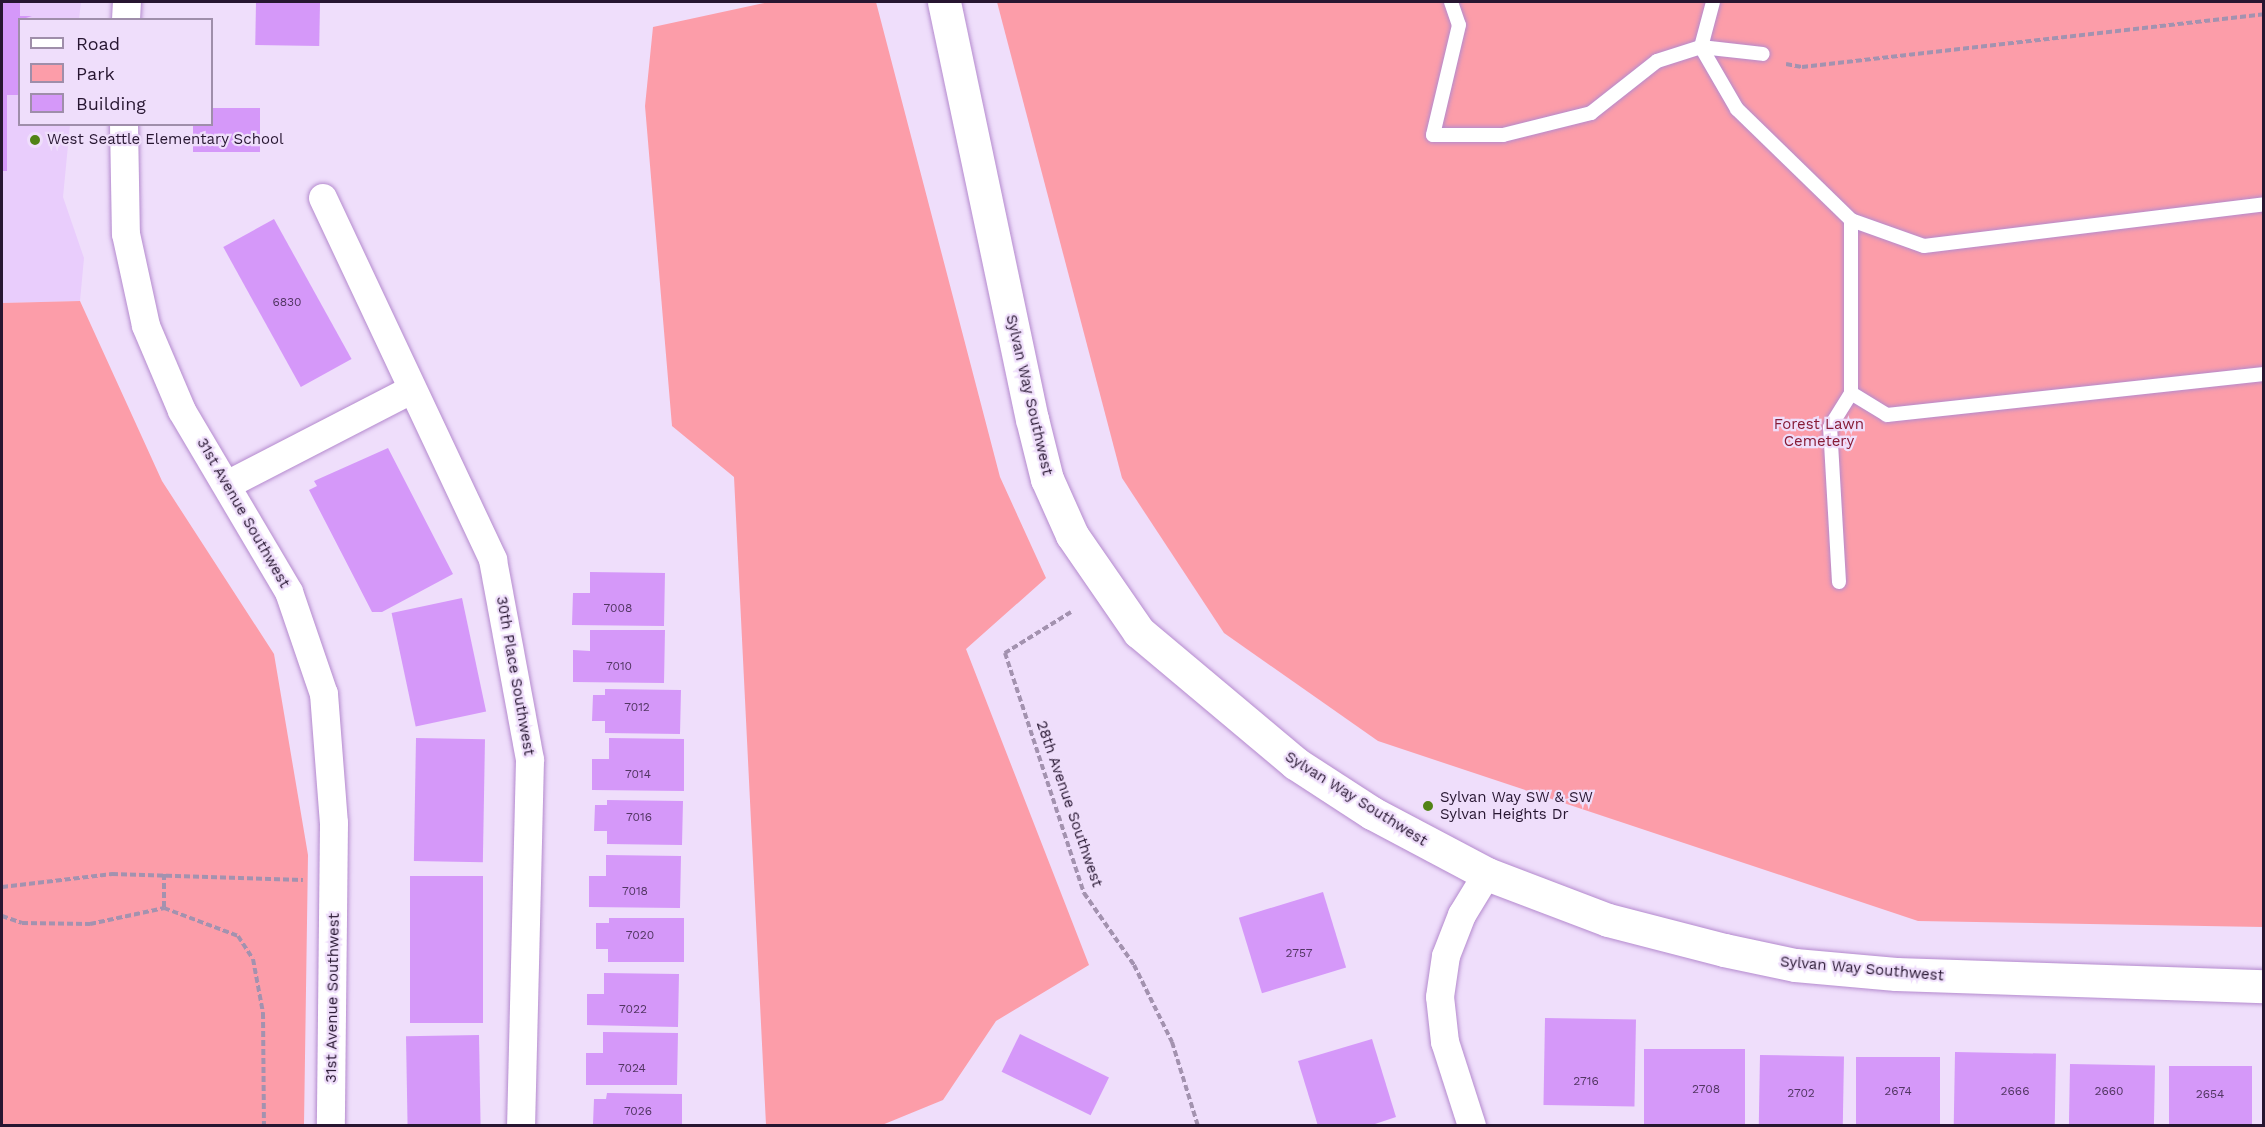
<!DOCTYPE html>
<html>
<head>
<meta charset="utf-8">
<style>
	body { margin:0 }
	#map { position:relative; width:2265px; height:1127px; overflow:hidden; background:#efdefb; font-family:"Work Sans",sans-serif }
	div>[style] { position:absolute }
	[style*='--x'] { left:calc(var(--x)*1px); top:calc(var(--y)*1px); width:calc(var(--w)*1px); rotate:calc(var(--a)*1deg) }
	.built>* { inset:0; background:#e9cdfc }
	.green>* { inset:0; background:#fc9da9 }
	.building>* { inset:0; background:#d598f9; transform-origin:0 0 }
	.path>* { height:4px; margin-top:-2px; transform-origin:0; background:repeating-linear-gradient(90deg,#a392af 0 6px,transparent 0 9px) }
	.roads { filter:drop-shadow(0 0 2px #b48ace) drop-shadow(0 0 2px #b48ace) }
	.service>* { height:14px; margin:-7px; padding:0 7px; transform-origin:7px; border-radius:7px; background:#fff }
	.minor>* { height:28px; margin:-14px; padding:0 14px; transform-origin:14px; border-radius:14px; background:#fff }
	.tertiary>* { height:33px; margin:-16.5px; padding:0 16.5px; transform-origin:16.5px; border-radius:16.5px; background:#fff }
	.dots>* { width:16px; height:16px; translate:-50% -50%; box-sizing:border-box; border:3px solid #efdefb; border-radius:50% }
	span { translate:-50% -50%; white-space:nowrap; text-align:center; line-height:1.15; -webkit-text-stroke:4.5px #efdefb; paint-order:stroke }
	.number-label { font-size:12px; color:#523663 }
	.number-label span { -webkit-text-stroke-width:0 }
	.poi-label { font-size:15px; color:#271631 }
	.left { translate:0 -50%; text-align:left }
	.street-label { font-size:15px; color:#271631 }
	.park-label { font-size:15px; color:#871c37 }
	.frame { position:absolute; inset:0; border:3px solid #271631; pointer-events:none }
	.legend { position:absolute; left:18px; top:18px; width:195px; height:108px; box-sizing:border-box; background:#efdefb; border:2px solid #9f8eaa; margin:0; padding:8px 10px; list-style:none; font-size:18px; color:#271631 }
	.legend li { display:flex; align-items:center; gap:12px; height:30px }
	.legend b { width:30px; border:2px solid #9f8eaa }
</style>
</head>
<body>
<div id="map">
	<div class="built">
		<i style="clip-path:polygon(2px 2px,81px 2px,79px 19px,20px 20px,20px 124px,70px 125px,63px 197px,84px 258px,80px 301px,2px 303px)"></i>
	</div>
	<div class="green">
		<i style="clip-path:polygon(769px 2px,876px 2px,1000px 477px,1046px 578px,966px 649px,1089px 965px,996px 1021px,943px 1100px,882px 1125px,766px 1125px,734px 477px,672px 426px,645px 106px,653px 27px)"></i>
		<i style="clip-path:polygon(997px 2px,2263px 2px,2263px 927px,1918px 921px,1378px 741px,1224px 633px,1122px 478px)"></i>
		<i style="clip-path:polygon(80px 301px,162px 481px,274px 654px,308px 855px,304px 1125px,2px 1125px,2px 303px)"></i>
	</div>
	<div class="building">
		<i style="clip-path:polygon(2px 2px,20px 2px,20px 16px,32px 16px,20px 20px,19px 95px,7px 95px,7px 171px,2px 171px)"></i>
		<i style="left:256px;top:2px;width:64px;height:43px;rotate:1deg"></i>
		<i style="clip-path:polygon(212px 108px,260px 108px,260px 152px,193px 152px,193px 124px,212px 124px)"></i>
		<i style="left:274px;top:219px;width:160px;height:58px;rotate:61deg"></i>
		<i style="clip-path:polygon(388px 448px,453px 574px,382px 612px,372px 612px,309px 490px,317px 486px,314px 481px)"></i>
		<i style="clip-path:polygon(590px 572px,665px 573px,664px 626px,572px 625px,573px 593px,590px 593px)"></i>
		<i style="left:462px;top:598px;width:116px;height:72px;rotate:78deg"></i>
		<i style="clip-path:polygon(590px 630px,665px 630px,664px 683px,573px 682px,573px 650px,590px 651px)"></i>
		<i style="clip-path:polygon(605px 689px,681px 690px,680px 734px,605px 733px,605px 721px,592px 721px,593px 695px,605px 695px)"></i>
		<i style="left:416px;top:738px;width:69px;height:123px;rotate:1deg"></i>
		<i style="clip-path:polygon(609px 738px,684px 739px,684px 791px,592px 790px,592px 759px,609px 759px)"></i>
		<i style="clip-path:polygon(607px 800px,683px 801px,682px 845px,607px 844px,607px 831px,594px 831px,595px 805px,607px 805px)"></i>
		<i style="clip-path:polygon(606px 855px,681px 856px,680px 908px,589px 907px,589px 876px,606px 876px)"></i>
		<i style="left:410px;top:876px;width:73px;height:147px"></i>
		<i style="left:1323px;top:892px;width:79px;height:88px;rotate:73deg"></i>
		<i style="clip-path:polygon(609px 918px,684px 918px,684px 962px,608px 962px,608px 949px,596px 949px,596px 923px,609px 923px)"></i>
		<i style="clip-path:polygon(604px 973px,679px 974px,678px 1027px,587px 1025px,587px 994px,604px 994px)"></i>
		<i style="left:1545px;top:1018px;width:91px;height:87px;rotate:1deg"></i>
		<i style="clip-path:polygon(603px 1032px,678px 1033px,677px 1085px,586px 1085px,586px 1053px,603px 1053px)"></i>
		<i style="left:1020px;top:1034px;width:99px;height:42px;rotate:26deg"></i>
		<i style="left:479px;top:1035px;width:91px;height:73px;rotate:89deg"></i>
		<i style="clip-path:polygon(1372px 1039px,1396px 1117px,1369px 1126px,1318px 1126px,1298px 1061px)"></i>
		<i style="left:1644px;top:1049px;width:101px;height:77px"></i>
		<i style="left:1955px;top:1052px;width:101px;height:74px;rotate:1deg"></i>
		<i style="left:1760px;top:1055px;width:84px;height:71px;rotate:1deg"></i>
		<i style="left:1856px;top:1057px;width:84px;height:69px"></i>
		<i style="left:2070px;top:1064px;width:85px;height:62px;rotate:1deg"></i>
		<i style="left:2169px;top:1066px;width:83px;height:60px"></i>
		<i style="clip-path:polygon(607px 1093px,682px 1094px,682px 1126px,593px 1124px,594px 1099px,606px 1099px)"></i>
	</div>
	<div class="path">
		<i style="--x:1786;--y:64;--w:16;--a:11"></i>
		<i style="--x:1802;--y:67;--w:465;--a:-6.5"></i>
		<i style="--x:1071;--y:612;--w:78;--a:148.2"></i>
		<i style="--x:1005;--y:653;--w:253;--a:71.8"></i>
		<i style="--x:1084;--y:893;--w:88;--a:55.2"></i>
		<i style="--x:1134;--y:965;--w:86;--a:63.7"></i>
		<i style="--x:1172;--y:1042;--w:88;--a:72.8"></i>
		<i style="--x:164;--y:874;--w:34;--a:90"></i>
		<i style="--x:164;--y:908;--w:79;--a:20.7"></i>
		<i style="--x:238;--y:936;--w:27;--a:57"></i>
		<i style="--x:253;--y:959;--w:55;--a:79.5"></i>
		<i style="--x:263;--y:1013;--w:113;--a:89.5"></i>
		<i style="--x:2;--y:887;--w:111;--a:-6.7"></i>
		<i style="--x:112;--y:874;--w:191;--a:1.8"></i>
		<i style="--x:2;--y:916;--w:21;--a:19"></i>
		<i style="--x:22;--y:923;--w:68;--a:0.8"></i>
		<i style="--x:90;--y:924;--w:76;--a:-12.2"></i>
	</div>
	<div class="roads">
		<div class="service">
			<i style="--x:1451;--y:2;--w:24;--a:71"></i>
			<i style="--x:1459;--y:25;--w:113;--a:103.3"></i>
			<i style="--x:1433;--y:135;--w:70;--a:0"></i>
			<i style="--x:1503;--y:135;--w:91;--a:-14"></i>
			<i style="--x:1591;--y:113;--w:84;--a:-38.2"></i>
			<i style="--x:1657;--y:61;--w:46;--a:-17.7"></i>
			<i style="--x:1701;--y:47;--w:62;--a:6.4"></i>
			<i style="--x:1713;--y:2;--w:47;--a:104.9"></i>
			<i style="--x:1701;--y:47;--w:72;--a:59.9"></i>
			<i style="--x:1737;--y:109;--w:159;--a:44.2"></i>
			<i style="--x:1851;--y:220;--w:77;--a:19.6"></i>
			<i style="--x:1924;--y:246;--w:343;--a:-7"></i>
			<i style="--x:1851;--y:220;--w:173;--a:90"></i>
			<i style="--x:1851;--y:393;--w:42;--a:31.4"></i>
			<i style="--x:1887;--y:415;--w:379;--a:-6.2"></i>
			<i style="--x:1839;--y:582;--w:155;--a:-93.3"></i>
			<i style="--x:1830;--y:427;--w:40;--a:-58"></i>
		</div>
		<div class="minor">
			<i style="--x:126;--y:20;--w:18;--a:-87"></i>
			<i style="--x:124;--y:124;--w:110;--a:89"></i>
			<i style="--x:126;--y:234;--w:94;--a:77.7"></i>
			<i style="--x:146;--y:326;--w:92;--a:67"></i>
			<i style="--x:182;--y:411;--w:210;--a:59.4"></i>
			<i style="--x:289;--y:592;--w:108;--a:71.1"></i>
			<i style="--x:324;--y:694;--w:129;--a:85.6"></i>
			<i style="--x:334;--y:823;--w:303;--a:90.6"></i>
			<i style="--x:323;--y:198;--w:400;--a:64.8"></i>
			<i style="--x:493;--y:560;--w:203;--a:79.5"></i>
			<i style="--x:530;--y:760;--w:366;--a:91.4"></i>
			<i style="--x:227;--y:485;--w:205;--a:-27.3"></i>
			<i style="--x:1472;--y:1126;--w:88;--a:-107.8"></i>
			<i style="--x:1445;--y:1042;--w:45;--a:-96.3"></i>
			<i style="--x:1440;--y:997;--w:41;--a:-81.7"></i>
			<i style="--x:1446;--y:956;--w:44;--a:-68.7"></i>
			<i style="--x:1462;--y:915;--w:48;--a:-58.6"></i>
		</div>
		<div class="tertiary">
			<i style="--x:944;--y:2;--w:426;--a:78.1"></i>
			<i style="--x:1032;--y:419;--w:62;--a:76"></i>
			<i style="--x:1047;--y:479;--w:61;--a:65.9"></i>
			<i style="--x:1072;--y:535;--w:118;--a:55.4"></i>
			<i style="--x:1139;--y:632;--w:204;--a:40"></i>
			<i style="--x:1295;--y:763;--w:92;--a:33"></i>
			<i style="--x:1372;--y:813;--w:130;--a:27.9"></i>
			<i style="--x:1487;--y:874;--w:129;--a:20.8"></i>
			<i style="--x:1608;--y:920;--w:120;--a:14.5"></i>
			<i style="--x:1724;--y:950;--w:73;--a:11.9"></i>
			<i style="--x:1795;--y:965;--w:101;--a:5.1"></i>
			<i style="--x:1896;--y:974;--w:368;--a:1.9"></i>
		</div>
	</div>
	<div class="dots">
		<i style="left:35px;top:140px;background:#518315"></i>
		<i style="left:1428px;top:806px;background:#518315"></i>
	</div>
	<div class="number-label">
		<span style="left:287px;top:303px">6830</span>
		<span style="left:618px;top:609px">7008</span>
		<span style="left:619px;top:667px">7010</span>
		<span style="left:637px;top:708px">7012</span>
		<span style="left:638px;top:775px">7014</span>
		<span style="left:639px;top:818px">7016</span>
		<span style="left:635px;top:892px">7018</span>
		<span style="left:640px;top:936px">7020</span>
		<span style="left:1299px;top:954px">2757</span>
		<span style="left:633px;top:1010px">7022</span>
		<span style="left:632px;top:1069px">7024</span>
		<span style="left:1586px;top:1082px">2716</span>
		<span style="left:1706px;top:1090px">2708</span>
		<span style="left:1898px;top:1092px">2674</span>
		<span style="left:2015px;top:1092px">2666</span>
		<span style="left:2109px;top:1092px">2660</span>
		<span style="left:1801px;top:1094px">2702</span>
		<span style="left:2210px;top:1095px">2654</span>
		<span style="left:638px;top:1112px">7026</span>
	</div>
	<div class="poi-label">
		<span class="left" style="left:47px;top:140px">West Seattle Elementary School</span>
		<span class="left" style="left:1440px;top:806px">Sylvan Way SW &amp; SW<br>Sylvan Heights Dr</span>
	</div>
	<div class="street-label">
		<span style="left:1029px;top:395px;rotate:77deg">Sylvan Way Southwest</span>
		<span style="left:243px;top:513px;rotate:60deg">31st Avenue Southwest</span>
		<span style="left:515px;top:676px;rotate:80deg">30th Place Southwest</span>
		<span style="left:1356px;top:799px;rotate:32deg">Sylvan Way Southwest</span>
		<span style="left:1069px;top:804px;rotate:71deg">28th Avenue Southwest</span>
		<span style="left:1862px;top:969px;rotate:5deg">Sylvan Way Southwest</span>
		<span style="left:333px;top:998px;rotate:-89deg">31st Avenue Southwest</span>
	</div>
	<div class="park-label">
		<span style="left:1819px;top:433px">Forest Lawn<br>Cemetery</span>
	</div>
	<div class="frame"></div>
	<ul class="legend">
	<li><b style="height:8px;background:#fff"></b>Road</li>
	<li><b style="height:16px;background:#fc9da9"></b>Park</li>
	<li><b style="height:16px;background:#d598f9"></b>Building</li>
	</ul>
</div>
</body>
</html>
